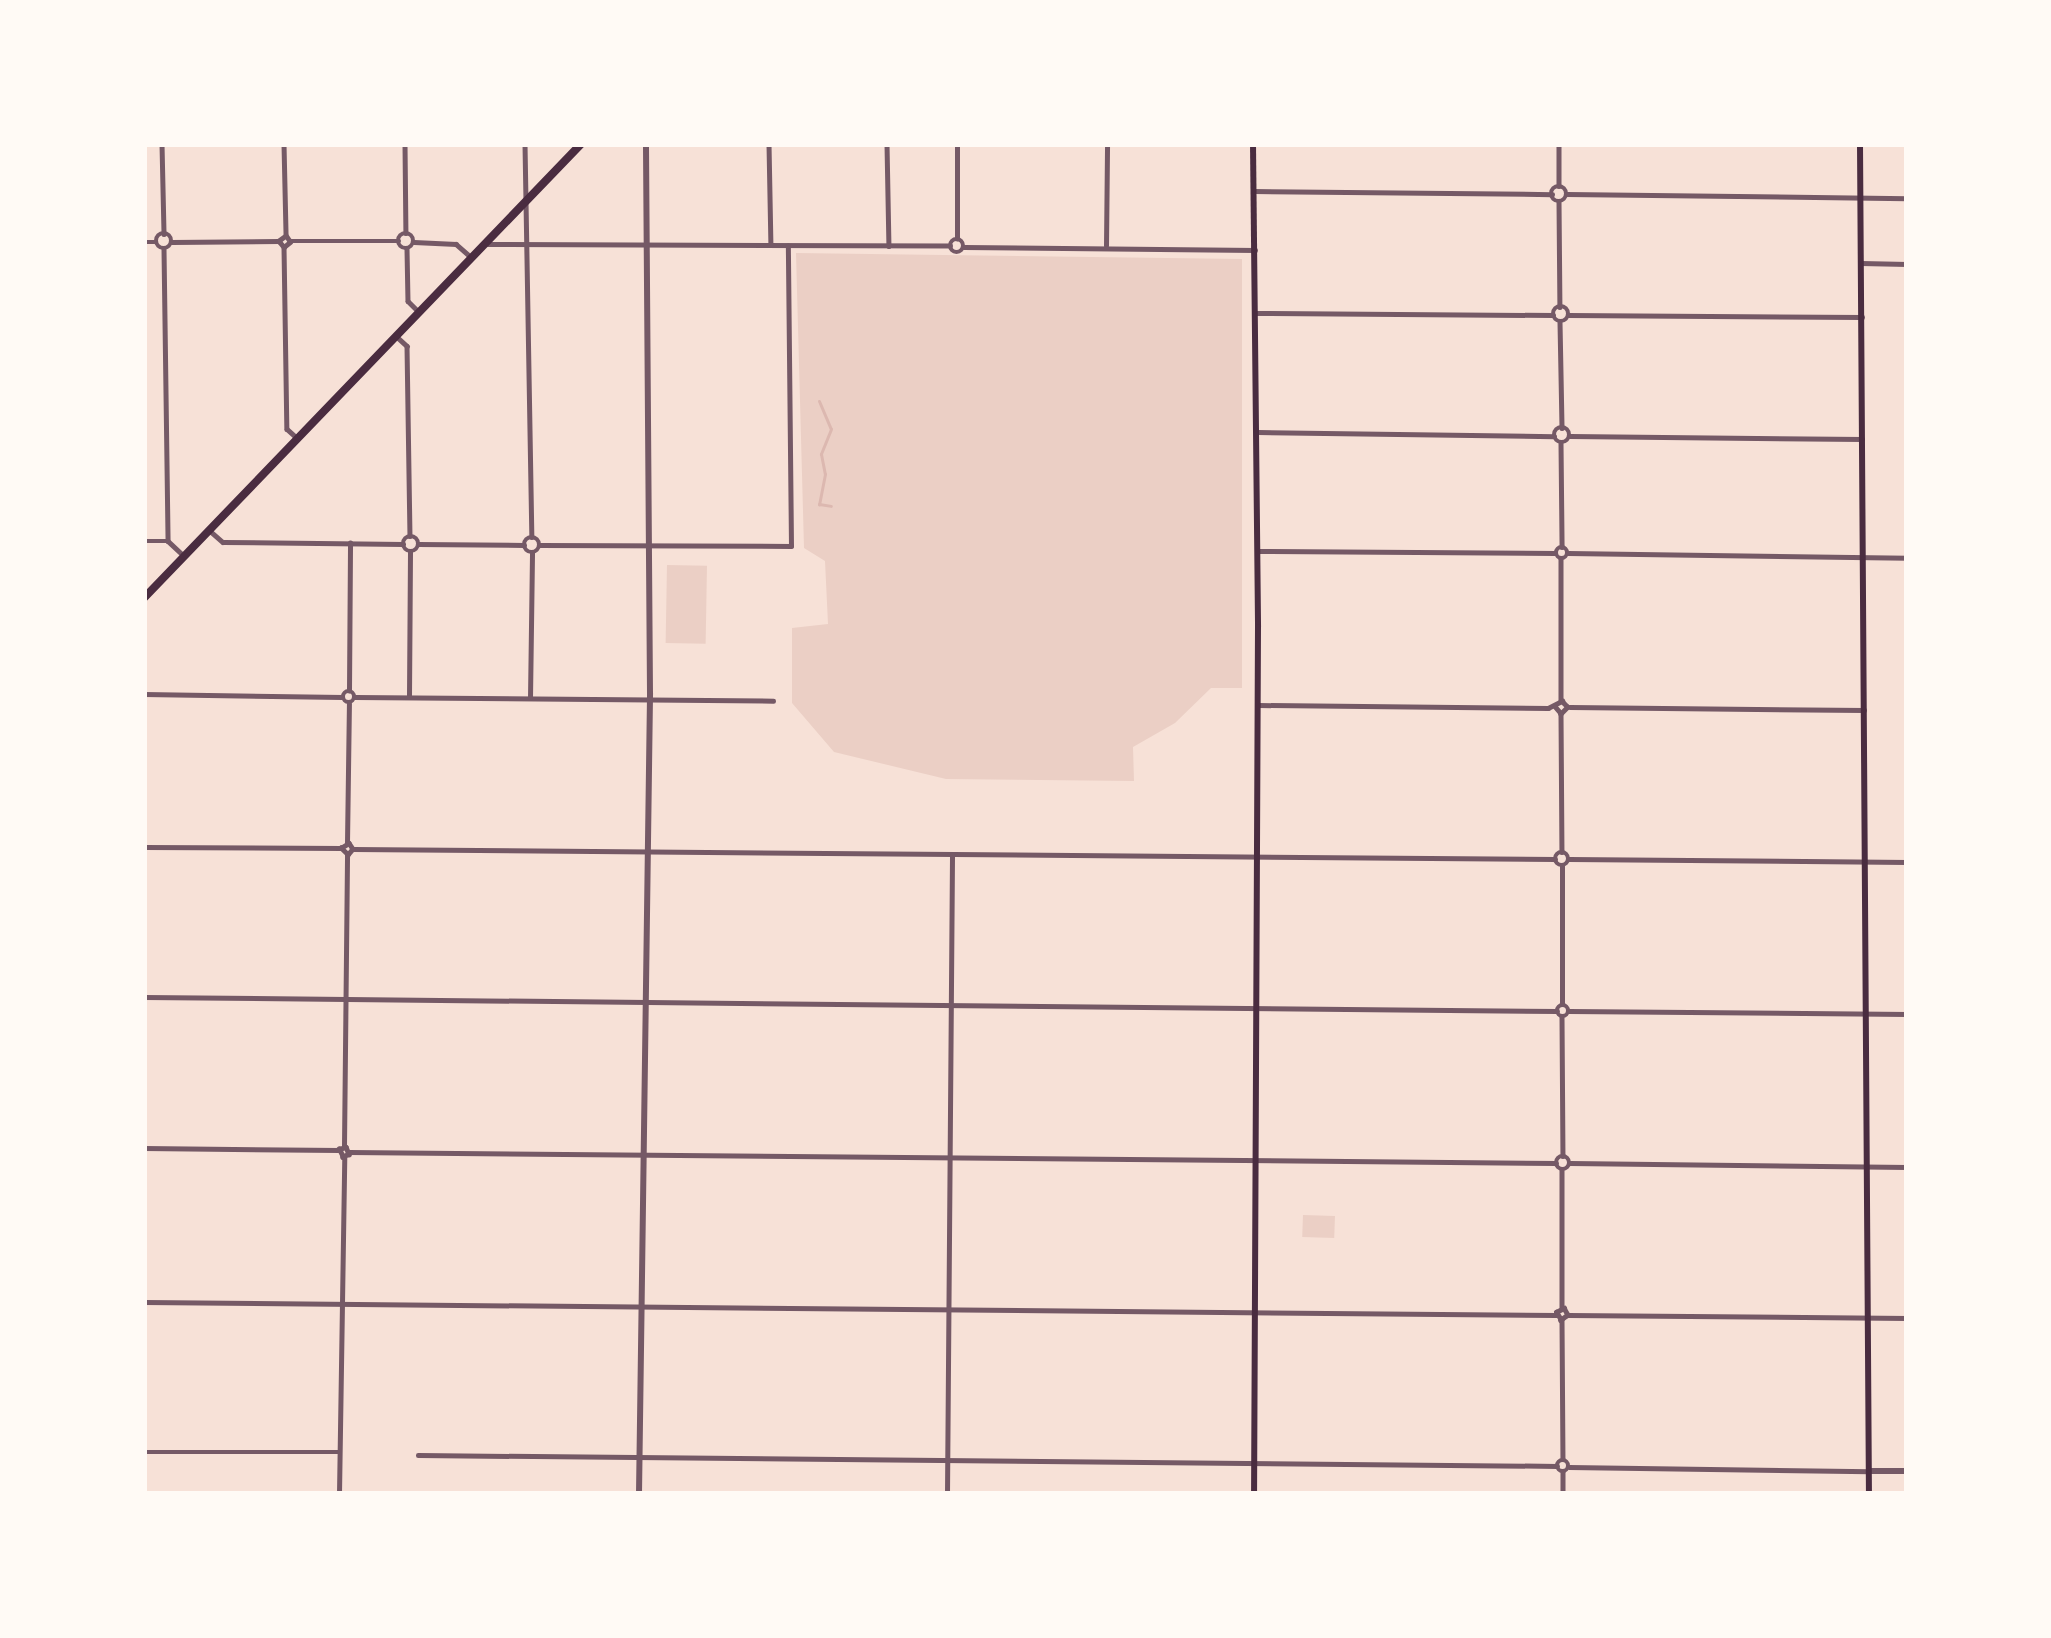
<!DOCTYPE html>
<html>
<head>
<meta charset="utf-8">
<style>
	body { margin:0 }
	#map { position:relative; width:2051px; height:1638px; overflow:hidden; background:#f7e1d7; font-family:Manrope,sans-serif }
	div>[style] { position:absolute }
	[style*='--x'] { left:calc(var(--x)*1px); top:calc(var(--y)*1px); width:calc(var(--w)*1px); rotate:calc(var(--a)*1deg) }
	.green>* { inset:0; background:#ebcfc5; transform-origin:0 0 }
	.stream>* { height:3px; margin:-1.5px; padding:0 1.5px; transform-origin:1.5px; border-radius:1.5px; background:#dcb8b0 }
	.minor>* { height:4.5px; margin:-2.25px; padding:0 2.25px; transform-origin:2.25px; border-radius:2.25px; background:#755966 }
	.minor>.ring { margin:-2.25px; padding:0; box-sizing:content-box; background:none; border:4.5px solid #755966; border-radius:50% }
	.tertiary>* { height:6px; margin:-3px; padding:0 3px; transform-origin:3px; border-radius:3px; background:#755966 }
	.secondary>* { height:6px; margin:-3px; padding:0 3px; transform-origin:3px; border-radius:3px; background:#4a2c40 }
	.primary>* { height:8px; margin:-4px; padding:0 4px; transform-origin:4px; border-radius:4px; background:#4a2c40 }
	span { translate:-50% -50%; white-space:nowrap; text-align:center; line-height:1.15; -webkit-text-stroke:9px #fffaf5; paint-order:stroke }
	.frame { position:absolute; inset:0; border:147px solid #fffaf5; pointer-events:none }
</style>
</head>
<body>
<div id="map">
	<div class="green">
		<i style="clip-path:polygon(796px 253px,1242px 259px,1242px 688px,1211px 688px,1175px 723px,1133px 747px,1134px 781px,946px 779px,834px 752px,792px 703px,792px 628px,828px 624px,825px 561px,804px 548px)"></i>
		<i style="left:667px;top:565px;width:40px;height:78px;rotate:1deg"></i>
		<i style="left:1303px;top:1215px;width:32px;height:22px;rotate:2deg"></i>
	</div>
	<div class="stream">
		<i style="--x:819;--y:401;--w:30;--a:67"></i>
		<i style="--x:831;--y:429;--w:27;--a:112"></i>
		<i style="--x:821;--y:454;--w:20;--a:79"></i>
		<i style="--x:825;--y:474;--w:31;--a:101"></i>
		<i style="--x:819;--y:504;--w:12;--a:9"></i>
	</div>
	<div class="minor">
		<i style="--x:162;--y:144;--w:90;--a:88.7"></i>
		<i style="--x:284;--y:144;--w:90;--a:88.7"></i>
		<i style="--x:405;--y:144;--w:89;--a:89.4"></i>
		<i style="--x:525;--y:144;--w:393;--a:89"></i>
		<i style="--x:769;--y:144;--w:101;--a:88.9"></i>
		<i style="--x:887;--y:144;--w:102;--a:88.9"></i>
		<i style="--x:1559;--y:144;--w:42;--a:90"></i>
		<i class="ring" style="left:1551px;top:186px;width:11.5px;height:11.5px"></i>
		<i style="--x:1254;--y:191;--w:298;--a:0.6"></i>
		<i style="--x:1567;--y:194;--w:340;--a:0.7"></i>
		<i style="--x:1559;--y:201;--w:106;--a:89.5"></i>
		<i class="ring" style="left:398px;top:233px;width:11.5px;height:11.5px"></i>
		<i class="ring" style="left:156px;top:233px;width:11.5px;height:11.5px"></i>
		<i style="--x:957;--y:239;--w:95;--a:-90"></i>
		<i class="ring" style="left:950px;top:239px;width:9.5px;height:9.5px"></i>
		<i style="--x:290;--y:241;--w:109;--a:0"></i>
		<i style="--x:144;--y:242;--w:12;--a:0"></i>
		<i style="--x:172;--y:242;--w:107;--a:-0.5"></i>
		<i style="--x:279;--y:241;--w:8;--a:50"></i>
		<i style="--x:284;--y:247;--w:8;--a:-40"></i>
		<i style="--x:290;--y:242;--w:7;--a:-124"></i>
		<i style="--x:286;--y:236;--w:9;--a:144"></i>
		<i style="--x:414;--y:242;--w:42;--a:2.7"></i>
		<i style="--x:456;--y:244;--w:21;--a:41"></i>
		<i style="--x:488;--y:244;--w:462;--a:0.2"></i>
		<i style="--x:1106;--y:246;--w:102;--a:-89.4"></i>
		<i style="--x:284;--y:247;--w:182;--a:89.1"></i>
		<i style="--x:287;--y:429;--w:13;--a:42"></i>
		<i style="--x:964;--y:247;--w:291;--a:0.6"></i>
		<i style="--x:164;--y:249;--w:292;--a:89.2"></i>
		<i style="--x:407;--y:249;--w:52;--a:88.9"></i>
		<i style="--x:408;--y:301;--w:14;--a:45"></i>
		<i style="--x:1861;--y:263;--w:46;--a:1.2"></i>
		<i class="ring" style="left:1553px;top:306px;width:11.5px;height:11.5px"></i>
		<i style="--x:1256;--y:313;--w:297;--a:0.4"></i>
		<i style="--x:1568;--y:315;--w:294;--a:0.4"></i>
		<i style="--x:1560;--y:322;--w:106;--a:88.9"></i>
		<i style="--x:396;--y:336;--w:15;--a:42"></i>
		<i style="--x:407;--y:346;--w:190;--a:89.1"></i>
		<i class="ring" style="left:1554px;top:427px;width:11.5px;height:11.5px"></i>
		<i style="--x:1258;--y:432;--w:296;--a:0.8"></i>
		<i style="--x:1570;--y:436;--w:292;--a:0.6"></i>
		<i style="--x:1561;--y:443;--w:104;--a:89.4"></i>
		<i style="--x:209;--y:530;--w:18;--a:41"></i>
		<i style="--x:223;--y:542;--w:180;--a:0.6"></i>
		<i class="ring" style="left:403px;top:536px;width:11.5px;height:11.5px"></i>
		<i class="ring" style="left:524px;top:537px;width:11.5px;height:11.5px"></i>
		<i style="--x:144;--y:541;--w:24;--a:0"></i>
		<i style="--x:168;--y:541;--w:22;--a:43"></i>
		<i style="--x:418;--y:544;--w:106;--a:0.5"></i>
		<i style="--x:540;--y:545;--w:251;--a:0.2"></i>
		<i style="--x:791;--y:546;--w:300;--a:-90.6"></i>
		<i class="ring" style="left:1556px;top:547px;width:7.5px;height:7.5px"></i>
		<i style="--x:1258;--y:551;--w:297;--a:0.4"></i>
		<i style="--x:1568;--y:553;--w:339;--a:0.8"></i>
		<i style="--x:1561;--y:559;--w:142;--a:90"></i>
		<i class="ring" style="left:343px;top:691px;width:7.5px;height:7.5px"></i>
		<i style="--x:349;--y:691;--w:148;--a:-89.6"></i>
		<i style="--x:144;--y:694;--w:198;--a:0.9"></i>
		<i style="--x:409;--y:696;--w:144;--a:-89.6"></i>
		<i style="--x:355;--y:697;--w:418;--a:0.5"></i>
		<i style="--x:530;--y:698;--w:145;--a:-89.2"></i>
		<i style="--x:1259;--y:705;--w:289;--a:0.6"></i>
		<i style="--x:1548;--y:708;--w:16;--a:-27"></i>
		<i style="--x:1562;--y:701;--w:8;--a:45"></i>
		<i style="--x:1568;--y:707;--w:10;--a:135"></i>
		<i style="--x:1561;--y:714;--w:9;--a:-131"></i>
		<i style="--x:1570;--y:707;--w:294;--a:0.6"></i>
		<i style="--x:1561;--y:714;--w:138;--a:89.6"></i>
		<i style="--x:347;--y:843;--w:139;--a:-89.2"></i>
		<i style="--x:349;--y:843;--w:7;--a:56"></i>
		<i style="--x:353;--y:849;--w:8;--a:130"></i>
		<i style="--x:348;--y:855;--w:10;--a:-135"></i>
		<i style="--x:341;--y:848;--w:9;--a:-32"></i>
		<i style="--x:144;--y:847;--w:197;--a:0.3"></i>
		<i style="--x:353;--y:849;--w:1202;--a:0.48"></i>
		<i class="ring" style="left:1555px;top:852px;width:9.5px;height:9.5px"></i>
		<i style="--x:1569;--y:859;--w:338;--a:0.5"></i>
		<i style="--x:144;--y:997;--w:1413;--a:0.57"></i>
		<i style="--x:1562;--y:1004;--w:138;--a:-90"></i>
		<i class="ring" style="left:1557px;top:1005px;width:7.5px;height:7.5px"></i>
		<i style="--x:1569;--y:1011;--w:338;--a:0.5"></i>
		<i style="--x:1562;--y:1017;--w:139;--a:89.6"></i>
		<i style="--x:344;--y:1146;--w:292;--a:-89.4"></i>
		<i style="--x:346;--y:1147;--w:8;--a:67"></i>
		<i style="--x:349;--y:1154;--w:7;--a:153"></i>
		<i style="--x:343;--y:1157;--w:9;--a:-117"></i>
		<i style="--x:339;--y:1149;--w:7;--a:-16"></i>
		<i style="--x:144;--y:1148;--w:195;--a:0.6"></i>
		<i style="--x:349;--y:1152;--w:1207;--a:0.52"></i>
		<i class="ring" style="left:1556px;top:1156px;width:9.5px;height:9.5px"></i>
		<i style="--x:1570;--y:1163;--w:337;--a:0.7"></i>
		<i style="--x:1562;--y:1169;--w:139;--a:90"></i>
		<i style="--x:144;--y:1302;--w:1412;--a:0.53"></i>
		<i style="--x:1564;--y:1308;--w:8;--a:60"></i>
		<i style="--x:1568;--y:1315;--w:9;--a:144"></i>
		<i style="--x:1561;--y:1320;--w:9;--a:-122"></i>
		<i style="--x:1556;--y:1312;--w:9;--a:-27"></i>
		<i style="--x:1568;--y:1315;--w:339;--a:0.5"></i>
		<i style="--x:1562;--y:1320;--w:139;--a:89.6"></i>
		<i style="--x:144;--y:1452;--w:196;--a:0"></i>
		<i style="--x:418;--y:1455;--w:1139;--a:0.55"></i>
		<i class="ring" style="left:1557px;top:1460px;width:7.5px;height:7.5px"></i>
		<i style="--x:1569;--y:1467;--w:300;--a:0.8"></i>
		<i style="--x:1563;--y:1472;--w:22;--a:90"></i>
		<i style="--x:339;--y:1494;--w:337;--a:-89.1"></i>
		<i style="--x:947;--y:1494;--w:639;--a:-89.55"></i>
	</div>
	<div class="tertiary">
		<i style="--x:1869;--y:1471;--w:38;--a:0"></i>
		<i style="--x:639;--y:1494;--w:801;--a:-89.21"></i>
		<i style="--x:650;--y:693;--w:549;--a:-90.42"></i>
	</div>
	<div class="secondary">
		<i style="--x:1253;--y:144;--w:483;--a:89.4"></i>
		<i style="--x:1258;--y:627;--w:867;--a:90.26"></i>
		<i style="--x:1860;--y:144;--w:1350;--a:89.62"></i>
	</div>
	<div class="primary">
		<i style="--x:144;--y:598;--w:630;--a:-46.09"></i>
	</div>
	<div class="frame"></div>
</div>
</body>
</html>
